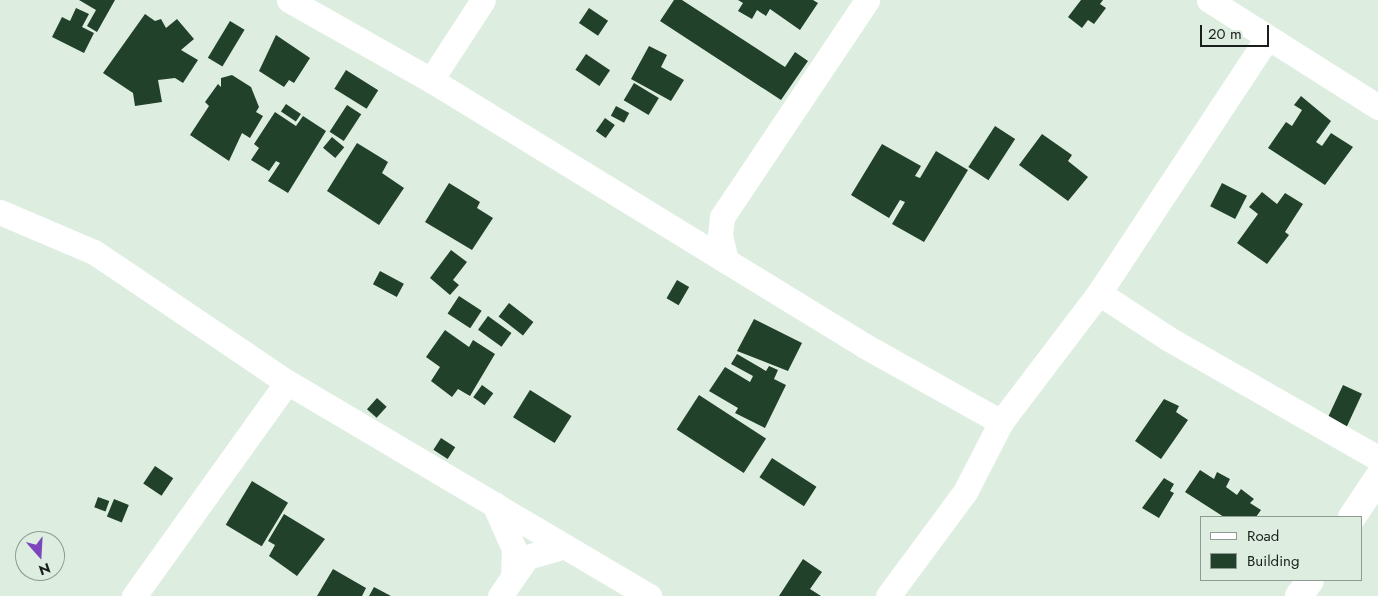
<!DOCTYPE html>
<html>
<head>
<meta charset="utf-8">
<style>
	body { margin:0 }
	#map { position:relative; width:1378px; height:596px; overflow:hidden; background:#ddeee1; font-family:Jost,sans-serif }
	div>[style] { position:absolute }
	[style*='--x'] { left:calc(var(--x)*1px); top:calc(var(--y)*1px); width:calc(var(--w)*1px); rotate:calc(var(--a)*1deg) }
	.building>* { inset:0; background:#21412a; transform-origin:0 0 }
	.street>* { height:25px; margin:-12.5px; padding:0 12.5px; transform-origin:12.5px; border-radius:12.5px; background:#fff }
	.secondary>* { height:28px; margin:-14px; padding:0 14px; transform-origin:14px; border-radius:14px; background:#fff }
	span { translate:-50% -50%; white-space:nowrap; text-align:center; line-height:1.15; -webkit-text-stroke:5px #ddeee1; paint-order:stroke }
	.legend { position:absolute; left:1200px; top:516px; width:162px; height:65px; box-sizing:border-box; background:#ddeee1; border:1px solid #8f9b92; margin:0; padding:6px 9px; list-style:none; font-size:15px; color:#191f1b }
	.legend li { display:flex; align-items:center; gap:10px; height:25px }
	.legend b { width:25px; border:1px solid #8f9b92 }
	.north { position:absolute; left:15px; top:531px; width:50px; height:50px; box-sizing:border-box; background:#ddeee1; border:1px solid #8f9b92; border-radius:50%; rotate:161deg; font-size:14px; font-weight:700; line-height:20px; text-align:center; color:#191f1b }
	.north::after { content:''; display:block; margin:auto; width:18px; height:22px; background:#7d45bc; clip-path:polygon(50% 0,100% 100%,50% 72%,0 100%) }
	.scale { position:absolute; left:1200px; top:25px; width:69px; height:22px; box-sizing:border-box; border:2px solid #191f1b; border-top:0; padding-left:6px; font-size:15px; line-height:18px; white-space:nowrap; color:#191f1b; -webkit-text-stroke:4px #ddeee1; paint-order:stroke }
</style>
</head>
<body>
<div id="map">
	<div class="building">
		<i style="clip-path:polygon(79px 0,115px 0,97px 32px,87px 26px,96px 10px)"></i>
		<i style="clip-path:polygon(674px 0,682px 0,785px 67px,795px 52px,808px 61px,781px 100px,660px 21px)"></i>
		<i style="clip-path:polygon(738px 0,813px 0,818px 3px,800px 30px,770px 9px,766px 16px,757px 10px,752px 19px,738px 11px,743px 3px)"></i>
		<i style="clip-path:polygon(1081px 0,1103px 0,1100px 4px,1106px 8px,1094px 24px,1088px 20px,1082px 28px,1068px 17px)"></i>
		<i style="clip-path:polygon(76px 8px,89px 14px,82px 27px,94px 33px,84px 53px,52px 37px,62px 17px,70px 21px)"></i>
		<i style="left:589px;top:8px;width:23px;height:18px;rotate:34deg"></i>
		<i style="clip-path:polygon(145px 14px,155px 21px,161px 19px,166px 28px,177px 19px,194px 39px,181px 50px,198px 60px,183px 83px,175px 78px,158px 80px,162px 102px,135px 106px,133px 93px,103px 73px)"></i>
		<i style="left:230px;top:21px;width:17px;height:43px;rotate:31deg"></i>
		<i style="clip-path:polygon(276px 35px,310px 58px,294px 83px,289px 80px,284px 87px,259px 71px)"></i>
		<i style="clip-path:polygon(649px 46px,667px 55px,661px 67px,684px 80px,671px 101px,631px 79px)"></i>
		<i style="left:586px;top:54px;width:29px;height:19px;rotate:34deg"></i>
		<i style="left:346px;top:70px;width:38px;height:22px;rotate:32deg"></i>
		<i style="clip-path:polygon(232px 75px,251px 87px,259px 107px,256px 112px,263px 116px,250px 138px,242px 133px,229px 161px,190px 135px,209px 106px,205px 102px,218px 84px,221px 87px,221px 78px)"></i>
		<i style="left:634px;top:83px;width:29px;height:20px;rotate:31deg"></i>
		<i style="clip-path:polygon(1301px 96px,1331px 121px,1316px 142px,1322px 146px,1331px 133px,1353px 147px,1325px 185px,1268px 148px,1286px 122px,1292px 126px,1302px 110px,1294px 105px)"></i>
		<i style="left:286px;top:104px;width:18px;height:9px;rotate:34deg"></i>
		<i style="left:347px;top:105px;width:17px;height:32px;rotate:33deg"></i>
		<i style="left:616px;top:106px;width:15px;height:11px;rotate:28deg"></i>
		<i style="clip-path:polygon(275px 112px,296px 126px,303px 116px,326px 131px,288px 193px,268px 181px,280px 163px,276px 161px,269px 171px,251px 160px,259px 148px,254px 144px)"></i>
		<i style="left:605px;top:118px;width:12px;height:16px;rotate:35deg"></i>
		<i style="left:995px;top:126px;width:24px;height:49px;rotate:33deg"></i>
		<i style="clip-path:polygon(1042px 134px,1072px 155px,1068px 161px,1088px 177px,1068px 201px,1019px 165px)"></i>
		<i style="left:332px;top:137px;width:16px;height:14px;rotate:40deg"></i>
		<i style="clip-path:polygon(357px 143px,388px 162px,382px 173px,404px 188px,379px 225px,327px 191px)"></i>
		<i style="clip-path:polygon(882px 144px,921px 166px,915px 176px,920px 178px,936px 151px,968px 170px,924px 242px,892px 224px,905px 202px,900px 200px,889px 218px,851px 195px)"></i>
		<i style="clip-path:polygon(449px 183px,480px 202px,477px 208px,493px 218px,472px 250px,425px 222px)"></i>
		<i style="left:1222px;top:183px;width:28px;height:26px;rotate:27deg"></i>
		<i style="clip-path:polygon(1262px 192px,1277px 204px,1285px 193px,1303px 204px,1285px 232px,1289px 235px,1267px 264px,1237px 243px,1258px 214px,1249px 207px)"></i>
		<i style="clip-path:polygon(451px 250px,467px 262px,453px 280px,459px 285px,450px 295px,430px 278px)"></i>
		<i style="left:380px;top:271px;width:27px;height:15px;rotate:28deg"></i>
		<i style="left:677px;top:280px;width:14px;height:21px;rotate:30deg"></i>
		<i style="left:459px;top:296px;width:27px;height:21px;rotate:33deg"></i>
		<i style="left:509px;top:303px;width:31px;height:17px;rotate:38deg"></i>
		<i style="left:488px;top:316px;width:29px;height:17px;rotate:36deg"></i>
		<i style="clip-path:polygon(754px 319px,802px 343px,788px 371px,737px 351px)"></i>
		<i style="clip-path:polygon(445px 330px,469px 347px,473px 340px,495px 354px,470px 396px,458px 389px,452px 397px,431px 381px,440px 367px,426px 357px)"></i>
		<i style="clip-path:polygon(737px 354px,766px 371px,769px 366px,778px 370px,774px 379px,786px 385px,765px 428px,735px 413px,738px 408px,709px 391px,725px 367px,750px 382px,753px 376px,731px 364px)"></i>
		<i style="left:482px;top:385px;width:14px;height:15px;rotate:36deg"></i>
		<i style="left:1343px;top:385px;width:21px;height:40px;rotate:25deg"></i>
		<i style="left:530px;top:390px;width:49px;height:32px;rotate:32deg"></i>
		<i style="left:699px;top:395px;width:80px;height:41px;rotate:33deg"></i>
		<i style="left:377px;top:398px;width:13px;height:15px;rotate:42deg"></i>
		<i style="clip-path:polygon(1164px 399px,1179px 406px,1176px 412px,1188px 420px,1161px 459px,1135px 441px)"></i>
		<i style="left:441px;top:438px;width:17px;height:14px;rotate:33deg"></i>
		<i style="left:772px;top:458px;width:53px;height:23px;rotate:33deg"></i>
		<i style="left:155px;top:466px;width:22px;height:21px;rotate:34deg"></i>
		<i style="clip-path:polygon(1200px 470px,1214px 479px,1217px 472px,1230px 479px,1226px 487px,1237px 495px,1241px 489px,1254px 499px,1250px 503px,1261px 510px,1256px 517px,1224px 517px,1185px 492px)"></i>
		<i style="clip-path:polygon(1164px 478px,1174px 484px,1170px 491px,1174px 493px,1159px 518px,1142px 508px)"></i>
		<i style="left:252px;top:481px;width:42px;height:51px;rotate:31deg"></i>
		<i style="left:98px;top:497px;width:12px;height:11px;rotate:20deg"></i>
		<i style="left:114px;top:499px;width:16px;height:19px;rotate:22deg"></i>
		<i style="clip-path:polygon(284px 514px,325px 539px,297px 576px,269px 556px,275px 545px,268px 541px)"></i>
		<i style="clip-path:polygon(803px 559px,822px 572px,810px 589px,821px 596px,779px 596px)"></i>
		<i style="clip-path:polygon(333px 569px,366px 588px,362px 596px,317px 596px)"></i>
		<i style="clip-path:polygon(374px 587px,391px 596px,369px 596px)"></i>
	</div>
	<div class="street">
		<i style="--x:289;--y:0;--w:163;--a:29.4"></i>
		<i style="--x:431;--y:80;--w:509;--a:31.5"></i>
		<i style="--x:865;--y:346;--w:156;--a:29.2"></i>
		<i style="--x:1209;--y:0;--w:200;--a:32.3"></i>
		<i style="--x:431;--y:80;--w:95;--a:-57"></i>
		<i style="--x:0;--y:212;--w:102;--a:23.1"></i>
		<i style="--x:94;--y:252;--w:233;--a:34"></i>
		<i style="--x:287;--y:382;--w:421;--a:30.6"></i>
		<i style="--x:726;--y:261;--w:26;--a:-103"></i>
		<i style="--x:720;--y:236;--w:19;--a:-84"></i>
		<i style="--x:722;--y:217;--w:261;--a:-56.2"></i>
		<i style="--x:1099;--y:293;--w:84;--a:33.3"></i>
		<i style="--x:1169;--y:339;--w:241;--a:29.7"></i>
		<i style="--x:494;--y:504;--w:49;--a:66"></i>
		<i style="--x:514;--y:549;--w:25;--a:92"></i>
		<i style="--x:134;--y:596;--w:263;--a:-54.4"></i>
		<i style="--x:500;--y:596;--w:47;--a:-55.3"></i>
		<i style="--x:527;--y:557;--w:37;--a:-16"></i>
		<i style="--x:888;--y:596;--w:129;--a:-53.5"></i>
		<i style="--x:965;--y:492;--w:79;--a:-62.8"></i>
		<i style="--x:1001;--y:422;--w:162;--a:-52.8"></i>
		<i style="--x:1099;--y:293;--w:305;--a:-56.6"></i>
	</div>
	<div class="secondary">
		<i style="--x:1352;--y:517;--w:47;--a:-56.3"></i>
		<i style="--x:1299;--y:596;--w:19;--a:-55"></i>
	</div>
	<ul class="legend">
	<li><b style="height:6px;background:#fff"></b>Road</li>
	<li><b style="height:14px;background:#21412a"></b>Building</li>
	</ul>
	<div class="north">N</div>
	<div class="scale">20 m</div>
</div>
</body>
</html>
